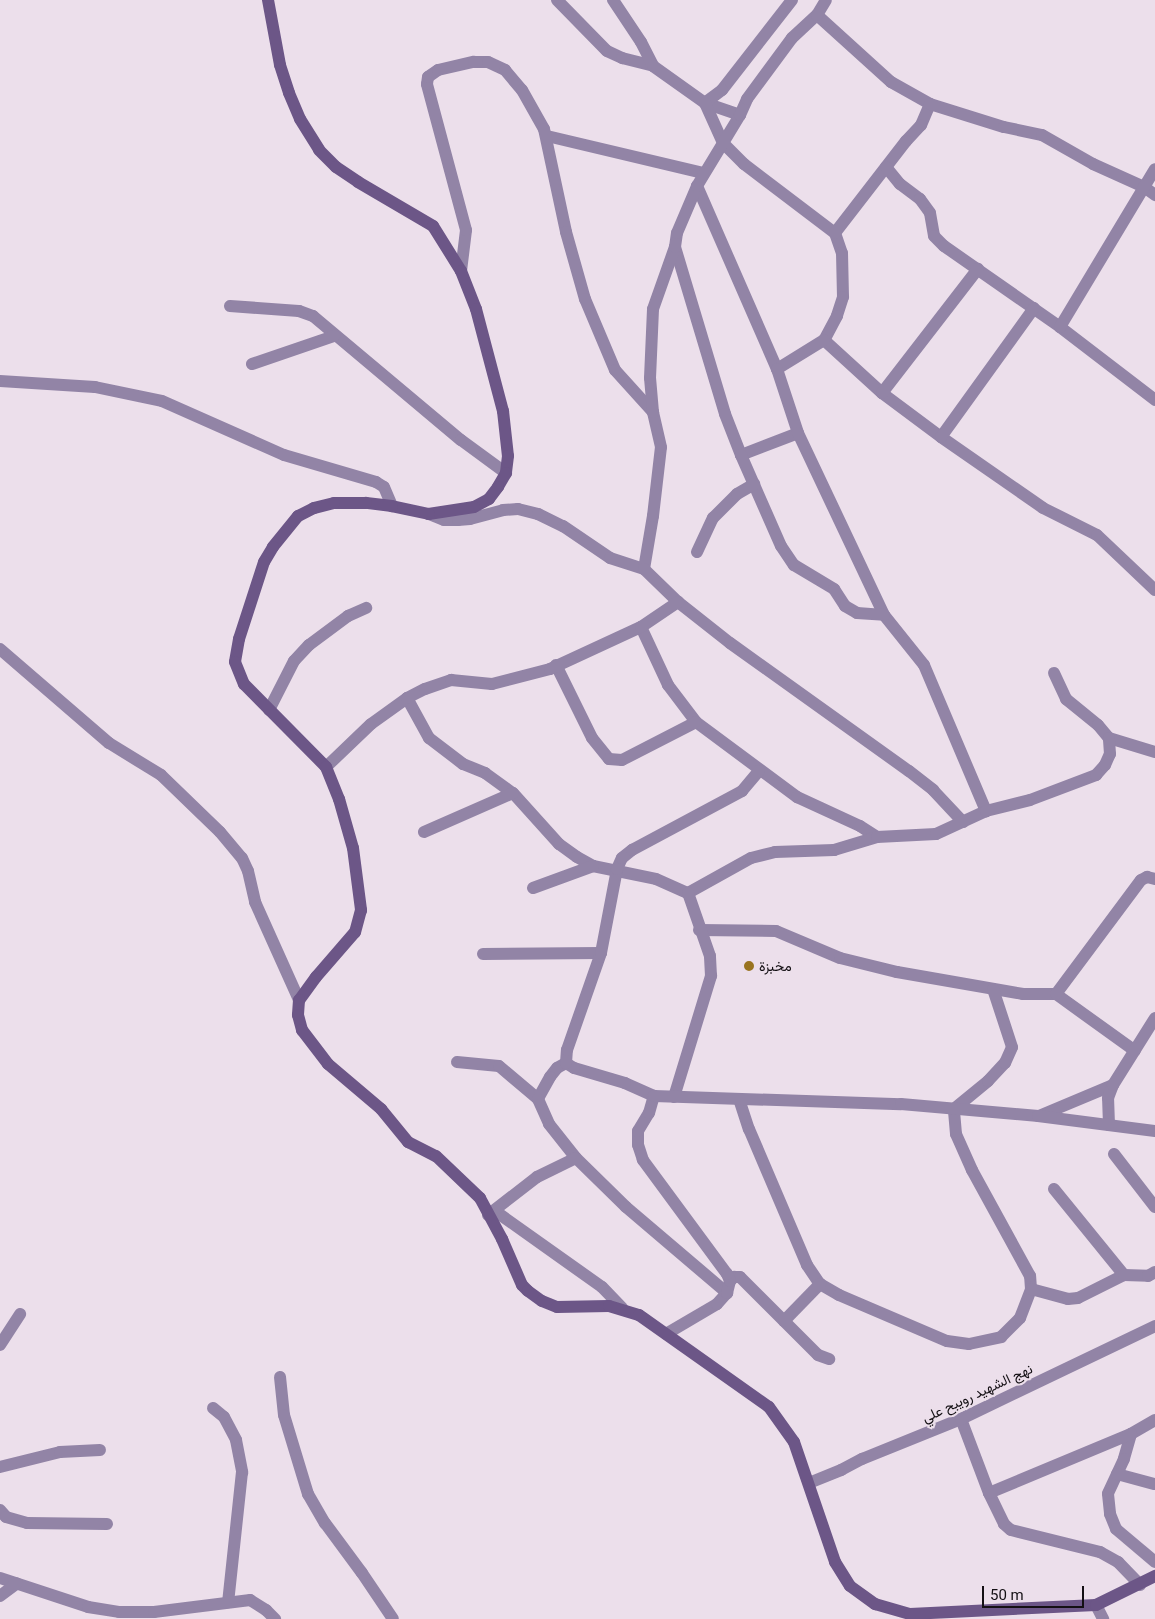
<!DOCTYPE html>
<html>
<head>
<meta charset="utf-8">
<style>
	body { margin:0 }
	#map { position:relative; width:1155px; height:1619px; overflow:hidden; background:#ecdfeb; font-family:Roboto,Vazirmatn,sans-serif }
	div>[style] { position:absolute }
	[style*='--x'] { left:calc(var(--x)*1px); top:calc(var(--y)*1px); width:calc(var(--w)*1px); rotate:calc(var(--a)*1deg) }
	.minor>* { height:12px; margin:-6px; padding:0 6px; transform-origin:6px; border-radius:6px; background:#9284a6 }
	.secondary>* { height:12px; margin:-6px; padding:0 6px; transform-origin:6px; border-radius:6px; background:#6c5687 }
	.dots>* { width:14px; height:14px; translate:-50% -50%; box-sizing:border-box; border:2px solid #ecdfeb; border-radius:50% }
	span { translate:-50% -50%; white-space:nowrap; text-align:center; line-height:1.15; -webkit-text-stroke:4px #ecdfeb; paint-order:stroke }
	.poi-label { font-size:14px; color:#141014 }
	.left { translate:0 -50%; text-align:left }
	.street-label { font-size:14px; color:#141014 }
	.scale { position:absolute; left:982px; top:1586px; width:102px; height:22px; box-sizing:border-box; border:2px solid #141014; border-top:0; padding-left:6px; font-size:15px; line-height:18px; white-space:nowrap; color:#141014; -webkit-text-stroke:4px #ecdfeb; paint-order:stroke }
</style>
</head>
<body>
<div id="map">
	<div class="minor">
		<i style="--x:557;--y:0;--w:71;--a:45.6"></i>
		<i style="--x:607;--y:51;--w:17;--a:25"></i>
		<i style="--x:622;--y:58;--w:32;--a:14"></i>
		<i style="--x:613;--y:0;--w:50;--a:56.3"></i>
		<i style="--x:641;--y:42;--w:27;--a:63"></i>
		<i style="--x:653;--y:66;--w:64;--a:35.4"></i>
		<i style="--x:705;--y:103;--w:37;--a:19"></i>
		<i style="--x:792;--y:0;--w:114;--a:127.9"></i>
		<i style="--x:722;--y:90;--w:21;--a:143"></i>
		<i style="--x:705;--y:103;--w:44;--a:65.8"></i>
		<i style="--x:723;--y:143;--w:30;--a:45"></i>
		<i style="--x:744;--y:164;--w:114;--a:37.2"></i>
		<i style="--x:835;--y:233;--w:21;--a:71"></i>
		<i style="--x:842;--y:253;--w:44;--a:88.7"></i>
		<i style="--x:843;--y:297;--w:20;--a:108"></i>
		<i style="--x:837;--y:316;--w:27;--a:118"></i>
		<i style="--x:824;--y:340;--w:79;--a:42.4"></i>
		<i style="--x:882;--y:393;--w:74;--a:36.7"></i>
		<i style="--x:941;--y:437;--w:124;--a:34.8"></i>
		<i style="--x:1043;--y:508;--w:60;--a:26.6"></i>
		<i style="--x:1097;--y:535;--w:80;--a:43.5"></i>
		<i style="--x:817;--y:15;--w:100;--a:42.2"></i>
		<i style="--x:891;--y:82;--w:45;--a:29.4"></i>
		<i style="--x:930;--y:104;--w:23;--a:113"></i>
		<i style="--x:921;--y:125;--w:22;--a:133"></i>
		<i style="--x:906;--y:141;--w:116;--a:127.7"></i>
		<i style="--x:930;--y:104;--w:77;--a:17.3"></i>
		<i style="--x:1004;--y:127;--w:39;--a:12"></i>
		<i style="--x:1042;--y:135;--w:59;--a:29.6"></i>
		<i style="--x:1093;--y:164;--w:56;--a:24.3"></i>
		<i style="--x:1144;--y:187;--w:14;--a:36"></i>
		<i style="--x:547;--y:136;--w:161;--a:13.3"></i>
		<i style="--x:886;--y:167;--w:22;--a:51"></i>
		<i style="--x:900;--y:184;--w:25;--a:37"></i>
		<i style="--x:920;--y:199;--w:17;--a:54"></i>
		<i style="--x:930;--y:213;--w:23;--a:80"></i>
		<i style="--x:934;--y:236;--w:14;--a:45"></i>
		<i style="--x:944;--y:246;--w:141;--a:34.9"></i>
		<i style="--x:1060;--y:327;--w:120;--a:37.5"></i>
		<i style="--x:697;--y:186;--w:200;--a:66.4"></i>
		<i style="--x:777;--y:369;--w:55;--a:-31.7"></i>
		<i style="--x:675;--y:247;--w:174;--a:73.3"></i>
		<i style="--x:725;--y:414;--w:44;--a:68.7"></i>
		<i style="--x:741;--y:455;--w:61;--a:-21.1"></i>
		<i style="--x:461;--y:271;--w:41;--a:-83"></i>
		<i style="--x:466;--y:230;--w:151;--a:-105"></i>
		<i style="--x:427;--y:84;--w:7;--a:-82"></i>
		<i style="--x:428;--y:77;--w:12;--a:-35"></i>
		<i style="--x:438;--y:70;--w:37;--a:-13"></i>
		<i style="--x:474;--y:62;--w:14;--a:0"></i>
		<i style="--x:488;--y:62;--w:19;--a:25"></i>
		<i style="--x:505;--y:70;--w:26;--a:50"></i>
		<i style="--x:522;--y:90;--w:45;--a:60.6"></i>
		<i style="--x:544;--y:129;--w:105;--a:77.9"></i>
		<i style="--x:566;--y:232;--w:70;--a:74.2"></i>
		<i style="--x:585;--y:299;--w:77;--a:67.1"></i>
		<i style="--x:615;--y:370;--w:57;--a:47.9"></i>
		<i style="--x:230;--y:306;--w:69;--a:4.1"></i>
		<i style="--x:299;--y:311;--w:15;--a:20"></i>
		<i style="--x:313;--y:316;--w:193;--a:40"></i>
		<i style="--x:461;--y:440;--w:56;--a:36.3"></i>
		<i style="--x:1060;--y:327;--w:184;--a:-59"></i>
		<i style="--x:252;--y:364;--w:87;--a:-18.9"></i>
		<i style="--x:777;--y:369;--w:67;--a:71.8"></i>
		<i style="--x:798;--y:433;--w:201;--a:64.7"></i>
		<i style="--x:884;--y:615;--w:64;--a:51.3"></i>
		<i style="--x:924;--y:665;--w:159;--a:67"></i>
		<i style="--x:0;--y:381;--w:95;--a:3.6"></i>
		<i style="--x:95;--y:387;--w:68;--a:11.8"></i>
		<i style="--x:162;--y:401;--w:133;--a:23.9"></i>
		<i style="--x:284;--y:455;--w:96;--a:16.4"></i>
		<i style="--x:376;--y:482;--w:9;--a:32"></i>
		<i style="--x:384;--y:487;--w:21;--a:67"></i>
		<i style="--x:882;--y:393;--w:157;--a:-52.3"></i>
		<i style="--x:941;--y:437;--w:159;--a:-54.2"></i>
		<i style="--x:741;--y:455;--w:99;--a:66.3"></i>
		<i style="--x:781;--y:546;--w:23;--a:56"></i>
		<i style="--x:794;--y:565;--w:47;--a:31"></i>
		<i style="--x:834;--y:589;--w:20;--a:57"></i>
		<i style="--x:845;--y:606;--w:14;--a:30"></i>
		<i style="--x:857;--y:613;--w:27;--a:4"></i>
		<i style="--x:429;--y:514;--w:16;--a:22"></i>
		<i style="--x:444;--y:520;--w:14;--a:0"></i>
		<i style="--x:458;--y:520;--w:12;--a:-5"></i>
		<i style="--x:470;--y:519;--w:34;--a:-15"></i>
		<i style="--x:503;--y:510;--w:15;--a:-4"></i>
		<i style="--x:518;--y:509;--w:21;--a:14"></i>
		<i style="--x:538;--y:514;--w:28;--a:26"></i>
		<i style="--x:563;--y:526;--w:57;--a:34.2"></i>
		<i style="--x:610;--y:558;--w:36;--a:18"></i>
		<i style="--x:644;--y:569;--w:54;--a:-80.4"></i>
		<i style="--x:653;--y:516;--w:69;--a:-83.4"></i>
		<i style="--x:661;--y:447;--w:36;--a:-103"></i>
		<i style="--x:653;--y:412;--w:34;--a:-95"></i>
		<i style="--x:650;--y:378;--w:69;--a:-87.5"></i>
		<i style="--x:653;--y:309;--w:66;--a:-70.5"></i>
		<i style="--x:675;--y:247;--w:14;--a:-82"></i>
		<i style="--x:677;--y:233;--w:51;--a:-66.9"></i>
		<i style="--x:697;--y:186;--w:83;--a:-58.8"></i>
		<i style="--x:740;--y:115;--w:17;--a:-66"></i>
		<i style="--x:747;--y:99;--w:76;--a:-53.6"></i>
		<i style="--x:792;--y:38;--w:34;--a:-43"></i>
		<i style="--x:817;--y:15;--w:17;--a:-59"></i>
		<i style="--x:697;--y:552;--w:38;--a:-65"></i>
		<i style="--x:713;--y:518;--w:34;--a:-45"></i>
		<i style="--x:737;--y:494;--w:20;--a:-30"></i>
		<i style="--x:644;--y:569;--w:47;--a:44.1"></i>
		<i style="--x:678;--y:602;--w:66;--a:38.3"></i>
		<i style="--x:730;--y:643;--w:220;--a:35.6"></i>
		<i style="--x:909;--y:771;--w:31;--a:38"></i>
		<i style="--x:933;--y:790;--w:44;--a:46.8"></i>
		<i style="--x:641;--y:627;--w:64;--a:65"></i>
		<i style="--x:668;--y:685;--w:46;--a:52.9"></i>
		<i style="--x:696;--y:722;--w:126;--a:36.6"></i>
		<i style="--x:797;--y:797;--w:69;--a:24.7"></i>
		<i style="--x:860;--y:826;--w:20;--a:33"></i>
		<i style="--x:0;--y:649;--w:144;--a:40.8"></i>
		<i style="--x:109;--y:743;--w:61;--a:31.6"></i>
		<i style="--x:161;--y:775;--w:82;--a:44"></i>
		<i style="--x:220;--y:832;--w:34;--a:50"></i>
		<i style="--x:242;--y:858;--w:14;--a:65"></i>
		<i style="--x:248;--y:871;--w:32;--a:77"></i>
		<i style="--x:255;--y:902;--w:107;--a:65.8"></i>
		<i style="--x:556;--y:665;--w:81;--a:63.7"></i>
		<i style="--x:592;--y:738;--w:27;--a:51"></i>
		<i style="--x:609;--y:759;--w:13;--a:4"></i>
		<i style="--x:622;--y:760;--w:83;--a:-27.2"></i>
		<i style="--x:1054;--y:673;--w:29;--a:65"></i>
		<i style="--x:1066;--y:699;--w:41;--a:39.1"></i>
		<i style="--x:1098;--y:725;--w:17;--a:50"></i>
		<i style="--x:1109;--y:738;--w:48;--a:16.9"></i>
		<i style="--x:407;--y:698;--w:46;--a:61.2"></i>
		<i style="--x:429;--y:738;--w:43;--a:37.4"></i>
		<i style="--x:463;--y:764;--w:24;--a:22"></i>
		<i style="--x:485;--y:773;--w:34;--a:36"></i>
		<i style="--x:513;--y:793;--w:69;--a:48"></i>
		<i style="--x:559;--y:844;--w:22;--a:36"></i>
		<i style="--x:577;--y:857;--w:18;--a:29"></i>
		<i style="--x:593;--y:866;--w:64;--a:11.7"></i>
		<i style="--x:656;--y:879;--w:35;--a:24"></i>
		<i style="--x:688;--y:893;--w:72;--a:-29.1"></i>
		<i style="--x:751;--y:858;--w:25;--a:-14"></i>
		<i style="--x:775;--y:852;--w:59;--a:-1.9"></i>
		<i style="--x:834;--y:850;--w:45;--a:-16.8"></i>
		<i style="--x:877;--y:837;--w:59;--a:-2.9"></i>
		<i style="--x:936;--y:834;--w:55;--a:-24.7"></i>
		<i style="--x:986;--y:811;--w:45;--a:-14"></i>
		<i style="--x:1030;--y:800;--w:71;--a:-20.7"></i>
		<i style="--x:1096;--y:775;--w:13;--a:-48"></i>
		<i style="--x:1105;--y:765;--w:12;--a:-66"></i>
		<i style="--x:1110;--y:754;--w:16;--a:-94"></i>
		<i style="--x:269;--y:710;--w:55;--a:-63"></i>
		<i style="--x:294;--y:661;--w:22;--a:-47"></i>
		<i style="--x:309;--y:645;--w:49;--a:-36.6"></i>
		<i style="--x:348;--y:616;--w:20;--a:-24"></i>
		<i style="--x:326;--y:767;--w:62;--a:-43.7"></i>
		<i style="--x:371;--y:724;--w:44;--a:-35.8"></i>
		<i style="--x:407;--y:698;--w:20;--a:-27"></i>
		<i style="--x:425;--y:689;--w:28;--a:-19"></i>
		<i style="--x:451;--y:680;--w:41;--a:5.6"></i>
		<i style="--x:492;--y:684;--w:60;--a:-14.5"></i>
		<i style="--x:550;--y:669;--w:100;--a:-24.8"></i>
		<i style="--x:641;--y:627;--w:45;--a:-34"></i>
		<i style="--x:424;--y:832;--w:97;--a:-23.7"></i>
		<i style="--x:533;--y:888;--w:64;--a:-20.1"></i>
		<i style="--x:699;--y:930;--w:77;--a:0.7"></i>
		<i style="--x:776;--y:931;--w:69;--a:22.9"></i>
		<i style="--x:840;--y:958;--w:59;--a:13.8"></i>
		<i style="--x:897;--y:972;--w:128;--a:9.9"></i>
		<i style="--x:1023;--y:994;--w:33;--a:0"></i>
		<i style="--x:1056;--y:994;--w:97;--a:35.8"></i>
		<i style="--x:483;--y:954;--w:118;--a:-0.5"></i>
		<i style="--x:1056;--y:994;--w:142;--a:-53.3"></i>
		<i style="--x:1141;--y:880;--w:7;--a:-27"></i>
		<i style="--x:1147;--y:877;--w:8;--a:14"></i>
		<i style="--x:457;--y:1062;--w:42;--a:5.4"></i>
		<i style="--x:499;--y:1066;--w:51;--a:40.2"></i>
		<i style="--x:566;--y:1063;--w:10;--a:151"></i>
		<i style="--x:557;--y:1068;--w:11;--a:128"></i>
		<i style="--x:550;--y:1077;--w:25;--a:119"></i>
		<i style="--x:538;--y:1099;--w:27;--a:66"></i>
		<i style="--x:549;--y:1124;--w:43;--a:51.5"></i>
		<i style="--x:576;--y:1158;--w:70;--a:44.4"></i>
		<i style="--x:626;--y:1207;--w:133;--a:40.4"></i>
		<i style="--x:654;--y:1096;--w:32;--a:-156"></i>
		<i style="--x:625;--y:1083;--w:53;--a:-163.6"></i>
		<i style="--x:574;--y:1068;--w:9;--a:-148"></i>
		<i style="--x:566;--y:1063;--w:13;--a:-86"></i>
		<i style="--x:567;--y:1050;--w:103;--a:-70.7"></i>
		<i style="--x:601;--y:953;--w:86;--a:-79.2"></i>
		<i style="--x:617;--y:869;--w:12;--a:-66"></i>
		<i style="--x:622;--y:858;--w:13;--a:-39"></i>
		<i style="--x:632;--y:850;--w:125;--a:-28.2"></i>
		<i style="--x:742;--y:791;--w:26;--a:-50"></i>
		<i style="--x:674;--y:1097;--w:127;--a:-73"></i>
		<i style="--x:711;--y:976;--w:20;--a:-93"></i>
		<i style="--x:710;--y:956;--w:67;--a:-109.2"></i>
		<i style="--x:739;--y:1099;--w:32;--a:72"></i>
		<i style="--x:749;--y:1129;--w:148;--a:66.9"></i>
		<i style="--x:807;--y:1265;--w:23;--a:56"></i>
		<i style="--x:820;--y:1284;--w:22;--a:30"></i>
		<i style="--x:839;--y:1295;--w:117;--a:23.1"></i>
		<i style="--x:947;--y:1341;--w:22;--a:8"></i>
		<i style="--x:969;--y:1344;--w:33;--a:-12"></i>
		<i style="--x:1001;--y:1337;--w:27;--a:-45"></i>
		<i style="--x:1020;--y:1318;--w:31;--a:-69"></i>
		<i style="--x:1031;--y:1289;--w:13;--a:-94"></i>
		<i style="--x:1030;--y:1276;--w:121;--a:-118.7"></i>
		<i style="--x:972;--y:1170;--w:39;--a:-114"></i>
		<i style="--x:956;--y:1134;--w:25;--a:-95"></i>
		<i style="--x:954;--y:1109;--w:44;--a:-39.5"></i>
		<i style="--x:988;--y:1081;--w:25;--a:-47"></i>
		<i style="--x:1005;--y:1063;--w:17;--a:-66"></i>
		<i style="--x:1012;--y:1047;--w:61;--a:-108.1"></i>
		<i style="--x:1039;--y:1116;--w:80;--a:-22.7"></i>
		<i style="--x:1109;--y:1125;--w:27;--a:-92"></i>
		<i style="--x:1108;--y:1098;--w:14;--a:-69"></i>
		<i style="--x:1113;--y:1085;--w:79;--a:-57.9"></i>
		<i style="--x:1114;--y:1154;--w:67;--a:52.3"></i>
		<i style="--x:1054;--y:1189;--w:111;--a:50.9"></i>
		<i style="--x:495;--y:1211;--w:131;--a:35.4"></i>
		<i style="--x:602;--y:1287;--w:29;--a:46"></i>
		<i style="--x:488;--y:1215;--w:62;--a:-37.8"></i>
		<i style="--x:537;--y:1177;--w:43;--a:-26"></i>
		<i style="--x:730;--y:1281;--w:6;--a:-45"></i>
		<i style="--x:734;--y:1277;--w:6;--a:0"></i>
		<i style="--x:740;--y:1277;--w:110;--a:45"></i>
		<i style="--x:818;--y:1355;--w:12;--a:20"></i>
		<i style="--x:1031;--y:1289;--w:38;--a:15"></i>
		<i style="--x:1068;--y:1299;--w:10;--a:-6"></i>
		<i style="--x:1078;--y:1298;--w:51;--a:-26.6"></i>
		<i style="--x:1124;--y:1275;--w:24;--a:2"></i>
		<i style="--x:1148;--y:1276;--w:8;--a:-30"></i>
		<i style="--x:784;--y:1321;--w:52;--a:-45.8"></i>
		<i style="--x:666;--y:1334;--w:59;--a:-30.5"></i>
		<i style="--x:717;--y:1304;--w:15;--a:-48"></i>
		<i style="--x:727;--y:1293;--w:12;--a:-76"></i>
		<i style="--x:730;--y:1281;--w:8;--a:-113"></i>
		<i style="--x:727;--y:1274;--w:142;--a:-126.4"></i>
		<i style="--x:643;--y:1160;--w:16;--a:-108"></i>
		<i style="--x:638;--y:1145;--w:14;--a:-90"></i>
		<i style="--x:638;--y:1131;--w:21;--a:-59"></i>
		<i style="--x:649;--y:1113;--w:18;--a:-74"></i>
		<i style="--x:654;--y:1096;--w:247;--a:1.9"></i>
		<i style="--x:901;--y:1104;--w:138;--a:5"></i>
		<i style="--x:1038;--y:1116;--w:118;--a:7.3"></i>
		<i style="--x:0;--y:1345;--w:37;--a:-57"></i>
		<i style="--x:280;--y:1377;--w:38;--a:84"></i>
		<i style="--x:284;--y:1415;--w:83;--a:73.1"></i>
		<i style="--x:308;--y:1494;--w:34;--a:60"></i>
		<i style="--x:325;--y:1523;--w:62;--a:53.5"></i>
		<i style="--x:362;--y:1573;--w:55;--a:56"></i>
		<i style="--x:213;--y:1408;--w:14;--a:39"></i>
		<i style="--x:224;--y:1417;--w:26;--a:62"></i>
		<i style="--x:236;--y:1440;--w:33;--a:79"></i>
		<i style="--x:242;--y:1472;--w:131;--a:96.1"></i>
		<i style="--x:961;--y:1419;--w:79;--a:69.3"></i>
		<i style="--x:989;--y:1493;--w:34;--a:64"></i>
		<i style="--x:1004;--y:1524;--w:9;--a:41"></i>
		<i style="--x:1011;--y:1530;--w:92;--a:13.9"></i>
		<i style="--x:1100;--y:1552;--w:21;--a:29"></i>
		<i style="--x:1118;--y:1562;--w:32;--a:46"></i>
		<i style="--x:1155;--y:1420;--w:28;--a:150"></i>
		<i style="--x:1131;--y:1434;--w:26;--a:106"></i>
		<i style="--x:1124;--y:1459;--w:38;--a:115"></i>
		<i style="--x:1108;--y:1494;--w:20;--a:84"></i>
		<i style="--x:1110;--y:1514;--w:16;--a:68"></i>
		<i style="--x:1116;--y:1529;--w:51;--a:40.2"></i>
		<i style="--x:0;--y:1467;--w:62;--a:-14"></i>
		<i style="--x:60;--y:1452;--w:40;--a:-2.9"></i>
		<i style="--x:1117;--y:1474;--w:39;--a:15"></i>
		<i style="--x:809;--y:1483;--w:35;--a:-22"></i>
		<i style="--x:841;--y:1470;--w:24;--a:-28"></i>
		<i style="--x:862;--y:1459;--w:107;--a:-22"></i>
		<i style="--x:961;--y:1419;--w:215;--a:-25.6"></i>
		<i style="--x:989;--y:1493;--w:154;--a:-22.6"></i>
		<i style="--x:0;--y:1510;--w:9;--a:49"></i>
		<i style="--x:6;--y:1517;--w:22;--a:16"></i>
		<i style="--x:27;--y:1523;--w:80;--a:0.7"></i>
		<i style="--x:0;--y:1578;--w:93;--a:18.2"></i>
		<i style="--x:88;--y:1607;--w:31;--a:9"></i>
		<i style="--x:119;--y:1612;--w:35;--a:0"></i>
		<i style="--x:154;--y:1612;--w:97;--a:-7.1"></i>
		<i style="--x:250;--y:1600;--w:19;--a:32"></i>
		<i style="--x:266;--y:1610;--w:13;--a:45"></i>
		<i style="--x:0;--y:1596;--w:21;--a:-37"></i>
		<i style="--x:1096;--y:1605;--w:16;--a:63"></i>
	</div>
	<div class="secondary">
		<i style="--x:268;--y:0;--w:66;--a:79.5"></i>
		<i style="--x:280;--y:65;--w:29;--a:72"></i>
		<i style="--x:289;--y:93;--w:28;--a:67"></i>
		<i style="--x:300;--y:119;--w:36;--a:58"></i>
		<i style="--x:319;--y:150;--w:24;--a:45"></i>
		<i style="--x:336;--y:167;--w:27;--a:34"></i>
		<i style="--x:358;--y:182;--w:87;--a:30.4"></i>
		<i style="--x:433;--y:226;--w:53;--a:58.1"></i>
		<i style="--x:461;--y:271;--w:41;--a:68.5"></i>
		<i style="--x:476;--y:309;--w:106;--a:75.2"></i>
		<i style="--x:503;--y:411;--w:45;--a:83.7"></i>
		<i style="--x:508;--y:456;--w:17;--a:97"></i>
		<i style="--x:506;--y:473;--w:16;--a:120"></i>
		<i style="--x:498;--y:487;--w:15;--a:127"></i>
		<i style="--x:489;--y:499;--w:17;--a:152"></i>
		<i style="--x:474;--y:507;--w:46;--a:171.2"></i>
		<i style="--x:429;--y:514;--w:38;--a:-168"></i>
		<i style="--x:392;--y:506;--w:26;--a:-173"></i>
		<i style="--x:366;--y:503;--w:32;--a:180"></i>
		<i style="--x:334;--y:503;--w:21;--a:166"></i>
		<i style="--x:314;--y:508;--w:18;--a:153"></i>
		<i style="--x:298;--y:516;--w:40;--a:129"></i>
		<i style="--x:273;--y:547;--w:17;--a:121"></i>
		<i style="--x:264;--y:562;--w:81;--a:108"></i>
		<i style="--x:239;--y:639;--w:23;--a:100"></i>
		<i style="--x:235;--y:662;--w:24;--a:68"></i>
		<i style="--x:244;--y:684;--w:117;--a:45.3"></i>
		<i style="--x:326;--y:767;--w:35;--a:68"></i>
		<i style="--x:339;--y:799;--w:51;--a:74.1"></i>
		<i style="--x:353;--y:848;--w:63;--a:82.6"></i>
		<i style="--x:361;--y:910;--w:23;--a:105"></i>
		<i style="--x:355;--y:932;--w:60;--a:130.9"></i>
		<i style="--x:316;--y:977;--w:29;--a:126"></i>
		<i style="--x:299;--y:1000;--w:15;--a:94"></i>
		<i style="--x:298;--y:1015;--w:16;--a:75"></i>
		<i style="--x:302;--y:1030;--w:43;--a:52.6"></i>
		<i style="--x:328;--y:1064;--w:70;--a:40.3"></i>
		<i style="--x:381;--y:1109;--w:43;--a:50.7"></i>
		<i style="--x:408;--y:1142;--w:31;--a:27"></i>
		<i style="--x:436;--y:1156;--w:61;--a:43.7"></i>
		<i style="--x:480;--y:1198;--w:47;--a:61.8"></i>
		<i style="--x:502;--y:1239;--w:50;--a:66.5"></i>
		<i style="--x:522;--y:1285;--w:8;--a:45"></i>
		<i style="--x:528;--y:1291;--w:17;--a:36"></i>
		<i style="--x:542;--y:1301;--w:16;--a:22"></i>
		<i style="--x:557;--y:1307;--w:52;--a:-1.1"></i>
		<i style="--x:609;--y:1306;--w:31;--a:17"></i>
		<i style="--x:639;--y:1315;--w:159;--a:35.3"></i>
		<i style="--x:769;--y:1407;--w:43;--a:54.5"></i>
		<i style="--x:794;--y:1442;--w:127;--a:71.1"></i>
		<i style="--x:835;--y:1562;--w:28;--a:58"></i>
		<i style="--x:850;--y:1586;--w:31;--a:36"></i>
		<i style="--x:875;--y:1604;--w:36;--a:16"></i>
		<i style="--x:910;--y:1614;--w:186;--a:-2.8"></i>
		<i style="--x:1096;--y:1605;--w:66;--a:-26.2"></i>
	</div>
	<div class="dots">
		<i style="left:749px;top:966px;background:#99731f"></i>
	</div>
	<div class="poi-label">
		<span class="left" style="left:759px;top:966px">مخبزة</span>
	</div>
	<div class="street-label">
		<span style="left:977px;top:1393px;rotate:-25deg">نهج الشهيد رويبح علي</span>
	</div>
	<div class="scale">50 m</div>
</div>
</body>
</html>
